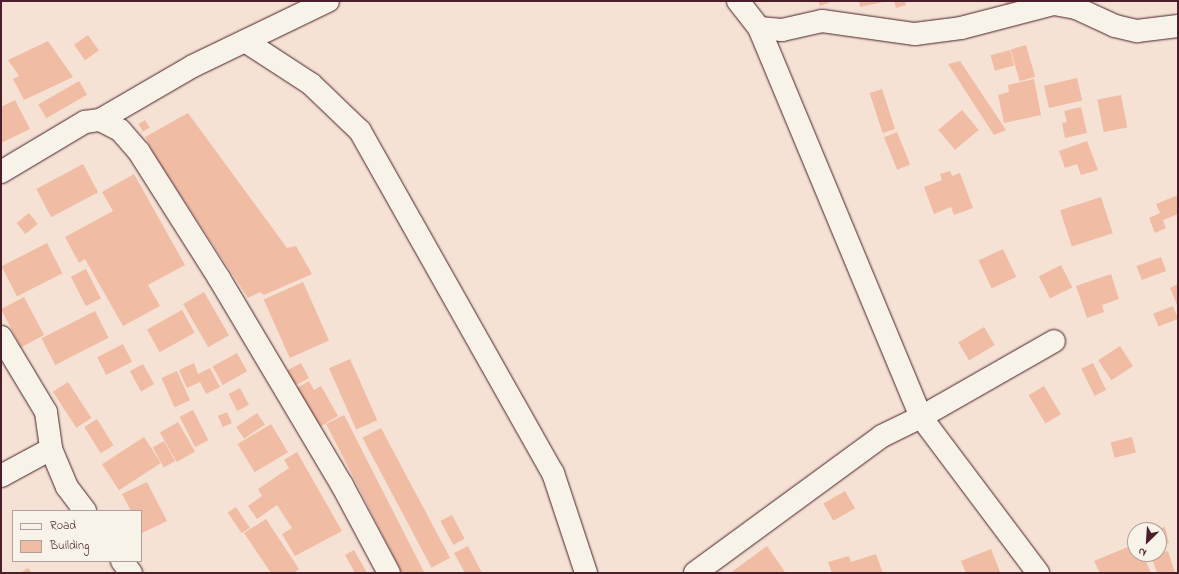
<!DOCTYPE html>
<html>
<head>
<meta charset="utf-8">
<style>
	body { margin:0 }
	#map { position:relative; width:1179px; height:574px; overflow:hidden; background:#f5e2d4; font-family:"Indie Flower",sans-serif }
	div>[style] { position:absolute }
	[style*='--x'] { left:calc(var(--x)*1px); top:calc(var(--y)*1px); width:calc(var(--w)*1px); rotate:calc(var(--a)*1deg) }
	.building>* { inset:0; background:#f1bca4; transform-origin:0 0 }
	.roads { filter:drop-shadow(0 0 1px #4a1f2b) drop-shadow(0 0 1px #4a1f2b) }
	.street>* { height:22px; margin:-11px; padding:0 11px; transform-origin:11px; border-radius:11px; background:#f7f3e8 }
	span { translate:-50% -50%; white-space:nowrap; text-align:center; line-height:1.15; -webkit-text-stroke:3.5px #f7f3e8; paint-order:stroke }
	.frame { position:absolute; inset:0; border:2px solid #4a1f2b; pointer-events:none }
	.legend { position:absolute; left:12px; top:510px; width:130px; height:52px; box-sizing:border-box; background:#f7f3e8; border:1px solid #b29e9c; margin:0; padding:5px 7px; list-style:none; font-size:12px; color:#4a1f2b }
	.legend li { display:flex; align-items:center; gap:8px; height:20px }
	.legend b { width:20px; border:1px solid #b29e9c }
	.north { position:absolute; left:1127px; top:522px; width:40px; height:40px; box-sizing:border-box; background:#f7f3e8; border:1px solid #b29e9c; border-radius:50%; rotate:205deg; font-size:11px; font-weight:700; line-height:16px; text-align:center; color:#4a1f2b }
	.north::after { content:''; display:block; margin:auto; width:14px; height:18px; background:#4a1f2b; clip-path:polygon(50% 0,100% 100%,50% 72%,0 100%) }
</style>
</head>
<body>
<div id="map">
	<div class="building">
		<i style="clip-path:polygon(818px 1px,834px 1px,820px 6px)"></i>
		<i style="clip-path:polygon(859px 1px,882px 1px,883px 2px,860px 7px)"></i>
		<i style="clip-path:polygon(894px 1px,905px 1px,906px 5px,896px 8px)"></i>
		<i style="clip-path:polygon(1004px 1px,1018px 1px,1007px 6px)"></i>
		<i style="left:88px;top:35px;width:19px;height:17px;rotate:55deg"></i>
		<i style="clip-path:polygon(48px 41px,73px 77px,24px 100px,13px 79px,19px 76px,8px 60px)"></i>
		<i style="left:1026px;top:45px;width:33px;height:16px;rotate:74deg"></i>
		<i style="left:1010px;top:50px;width:16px;height:20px;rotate:75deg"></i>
		<i style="clip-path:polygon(960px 61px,1006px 130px,994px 135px,948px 64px)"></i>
		<i style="left:1077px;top:78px;width:23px;height:34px;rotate:77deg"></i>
		<i style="clip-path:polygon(1034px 79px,1041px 115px,1004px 123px,998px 95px,1009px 92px,1008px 85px)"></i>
		<i style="left:79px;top:81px;width:16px;height:47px;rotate:60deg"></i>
		<i style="left:882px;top:89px;width:42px;height:13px;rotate:72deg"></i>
		<i style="left:1121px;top:95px;width:33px;height:24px;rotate:79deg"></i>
		<i style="clip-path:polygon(15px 100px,30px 129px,1px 143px,1px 107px)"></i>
		<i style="clip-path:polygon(1081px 107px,1087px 133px,1065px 138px,1062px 123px,1067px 122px,1064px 111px)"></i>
		<i style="left:962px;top:110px;width:26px;height:31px;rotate:50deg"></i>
		<i style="clip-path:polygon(188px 113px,287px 248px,296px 246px,312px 274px,264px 295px,260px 292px,248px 298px,155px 156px,145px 137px)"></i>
		<i style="left:145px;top:120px;width:9px;height:8px;rotate:58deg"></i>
		<i style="left:897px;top:132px;width:35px;height:14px;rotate:68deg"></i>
		<i style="clip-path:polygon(1087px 141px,1098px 170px,1081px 175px,1077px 164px,1065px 168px,1059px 151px)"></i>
		<i style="left:83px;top:164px;width:32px;height:53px;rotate:62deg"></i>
		<i style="clip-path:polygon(950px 171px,952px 176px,960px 173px,973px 208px,954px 215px,951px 207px,934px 214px,924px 187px,942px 180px,940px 174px)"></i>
		<i style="clip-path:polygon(134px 174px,185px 265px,148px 285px,160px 306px,123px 326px,85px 259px,79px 263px,65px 237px,113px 211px,102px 192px)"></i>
		<i style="clip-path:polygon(1178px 195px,1178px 214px,1163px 220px,1166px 228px,1155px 233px,1149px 218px,1160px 213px,1156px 204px)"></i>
		<i style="left:1101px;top:197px;width:38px;height:43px;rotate:72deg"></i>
		<i style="left:29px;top:213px;width:14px;height:16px;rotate:51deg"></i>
		<i style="left:47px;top:243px;width:34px;height:51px;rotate:63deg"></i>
		<i style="left:1003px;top:249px;width:31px;height:27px;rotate:65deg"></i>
		<i style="left:1161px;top:257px;width:15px;height:26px;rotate:70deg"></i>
		<i style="left:1061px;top:265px;width:25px;height:25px;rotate:63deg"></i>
		<i style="left:86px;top:269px;width:33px;height:17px;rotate:63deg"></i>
		<i style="clip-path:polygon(1111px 274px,1119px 299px,1102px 305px,1104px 312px,1087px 318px,1076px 286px)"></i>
		<i style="left:303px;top:282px;width:64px;height:43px;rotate:66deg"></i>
		<i style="clip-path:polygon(1178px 284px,1178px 307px,1170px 288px)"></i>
		<i style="left:204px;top:292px;width:50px;height:24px;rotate:60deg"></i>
		<i style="left:24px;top:297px;width:43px;height:26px;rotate:62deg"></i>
		<i style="left:1173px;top:306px;width:14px;height:21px;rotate:69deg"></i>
		<i style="left:182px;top:310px;width:26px;height:40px;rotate:61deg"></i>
		<i style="left:95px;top:311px;width:30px;height:60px;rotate:63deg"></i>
		<i style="left:984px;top:327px;width:21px;height:30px;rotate:59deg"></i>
		<i style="left:123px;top:344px;width:20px;height:29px;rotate:63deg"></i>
		<i style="left:1120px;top:346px;width:24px;height:26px;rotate:57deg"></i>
		<i style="left:237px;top:353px;width:21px;height:28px;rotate:61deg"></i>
		<i style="left:350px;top:359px;width:67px;height:23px;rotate:66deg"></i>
		<i style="clip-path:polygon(194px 363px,198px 374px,210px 368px,220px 387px,206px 394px,200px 382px,187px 388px,179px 370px)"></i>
		<i style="left:301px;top:363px;width:17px;height:17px;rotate:62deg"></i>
		<i style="left:1093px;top:363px;width:30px;height:13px;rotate:64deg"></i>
		<i style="left:143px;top:364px;width:23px;height:15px;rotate:61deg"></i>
		<i style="left:177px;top:371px;width:32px;height:17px;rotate:66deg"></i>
		<i style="clip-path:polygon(309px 381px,314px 390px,321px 386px,338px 416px,318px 428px,295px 389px)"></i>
		<i style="left:68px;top:382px;width:43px;height:18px;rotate:57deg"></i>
		<i style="left:1044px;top:386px;width:33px;height:18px;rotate:59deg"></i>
		<i style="left:240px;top:388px;width:19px;height:13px;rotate:62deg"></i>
		<i style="left:193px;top:410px;width:34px;height:15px;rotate:63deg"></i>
		<i style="left:227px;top:412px;width:12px;height:10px;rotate:66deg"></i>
		<i style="left:257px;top:413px;width:14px;height:25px;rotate:56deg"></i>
		<i style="left:344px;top:415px;width:177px;height:20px;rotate:63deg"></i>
		<i style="left:97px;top:419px;width:31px;height:15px;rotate:58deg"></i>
		<i style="left:178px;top:422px;width:34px;height:21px;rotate:60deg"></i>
		<i style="left:271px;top:424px;width:33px;height:39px;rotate:59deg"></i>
		<i style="left:381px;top:428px;width:147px;height:21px;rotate:62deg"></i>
		<i style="left:144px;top:437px;width:31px;height:50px;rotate:57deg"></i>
		<i style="left:1132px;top:437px;width:16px;height:22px;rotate:76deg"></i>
		<i style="left:164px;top:441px;width:23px;height:13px;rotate:61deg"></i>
		<i style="clip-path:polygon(297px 452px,342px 531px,295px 556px,282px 534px,292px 528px,277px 505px,257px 519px,248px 506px,262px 496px,258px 489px,289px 468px,284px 460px)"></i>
		<i style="clip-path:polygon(147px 482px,167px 521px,142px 533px,141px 511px,131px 511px,122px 494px)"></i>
		<i style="left:845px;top:491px;width:20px;height:25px;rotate:60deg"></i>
		<i style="left:236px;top:507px;width:25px;height:10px;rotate:56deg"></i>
		<i style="left:452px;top:515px;width:27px;height:13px;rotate:62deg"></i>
		<i style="clip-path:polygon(266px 519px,299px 569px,294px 573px,271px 573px,244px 533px)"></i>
		<i style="clip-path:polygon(1165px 527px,1169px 543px,1159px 545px,1159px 530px,1156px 529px)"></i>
		<i style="clip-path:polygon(1135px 544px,1135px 554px,1143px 554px,1151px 573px,1100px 573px,1094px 561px)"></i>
		<i style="clip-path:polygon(468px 546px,482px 573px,465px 573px,454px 553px)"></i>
		<i style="clip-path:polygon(767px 546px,785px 572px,730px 573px)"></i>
		<i style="clip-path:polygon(991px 549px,1000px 572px,966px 573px,961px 561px)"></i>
		<i style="clip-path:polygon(354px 550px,367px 573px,355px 573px,345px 555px)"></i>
		<i style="clip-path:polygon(1168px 551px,1175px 573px,1157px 573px,1151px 556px)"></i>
		<i style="clip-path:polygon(876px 554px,883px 573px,832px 573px,828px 562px,849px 556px,851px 562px)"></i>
		<i style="clip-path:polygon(28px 568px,32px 573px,20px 573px)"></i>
	</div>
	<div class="roads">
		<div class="street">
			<i style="--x:738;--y:1;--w:34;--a:52"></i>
			<i style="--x:759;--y:28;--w:23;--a:5"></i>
			<i style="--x:782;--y:30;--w:41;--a:-12.7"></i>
			<i style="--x:822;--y:21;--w:94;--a:8"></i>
			<i style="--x:915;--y:34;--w:46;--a:-7.4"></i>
			<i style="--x:961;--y:28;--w:96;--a:-14.5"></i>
			<i style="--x:1054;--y:4;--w:22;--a:10"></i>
			<i style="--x:1076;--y:8;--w:43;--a:24.8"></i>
			<i style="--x:1115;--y:26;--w:23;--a:13"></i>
			<i style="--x:1137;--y:31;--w:41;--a:-7"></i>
			<i style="--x:759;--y:28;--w:421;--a:67.4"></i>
			<i style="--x:921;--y:417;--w:195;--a:53.1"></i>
			<i style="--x:245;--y:41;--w:79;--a:33.1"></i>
			<i style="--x:311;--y:84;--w:68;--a:43.8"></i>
			<i style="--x:360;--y:131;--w:393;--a:60.6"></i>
			<i style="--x:553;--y:473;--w:105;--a:71.7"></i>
			<i style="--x:100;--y:120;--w:108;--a:-30.1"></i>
			<i style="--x:193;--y:66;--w:150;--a:-25.7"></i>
			<i style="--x:1;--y:172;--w:98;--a:-30.8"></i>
			<i style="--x:85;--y:122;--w:15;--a:-8"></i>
			<i style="--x:100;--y:120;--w:22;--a:27"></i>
			<i style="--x:120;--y:130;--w:29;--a:49"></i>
			<i style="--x:139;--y:152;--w:149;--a:57.6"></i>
			<i style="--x:219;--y:278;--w:241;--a:59.3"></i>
			<i style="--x:342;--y:485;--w:100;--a:61.9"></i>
			<i style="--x:1;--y:337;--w:87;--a:59"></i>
			<i style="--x:46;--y:412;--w:37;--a:82"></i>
			<i style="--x:51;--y:449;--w:41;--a:67.2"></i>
			<i style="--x:67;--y:487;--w:30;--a:53"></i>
			<i style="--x:1;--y:476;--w:57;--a:-28.4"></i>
			<i style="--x:122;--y:561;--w:15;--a:53"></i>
			<i style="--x:695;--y:573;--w:232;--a:-36.2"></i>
			<i style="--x:882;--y:436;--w:43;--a:-26"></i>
			<i style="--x:921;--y:417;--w:153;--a:-29.7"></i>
		</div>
	</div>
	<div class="frame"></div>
	<ul class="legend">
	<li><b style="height:5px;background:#f7f3e8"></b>Road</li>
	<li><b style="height:11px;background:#f1bca4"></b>Building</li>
	</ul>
	<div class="north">N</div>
</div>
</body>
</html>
